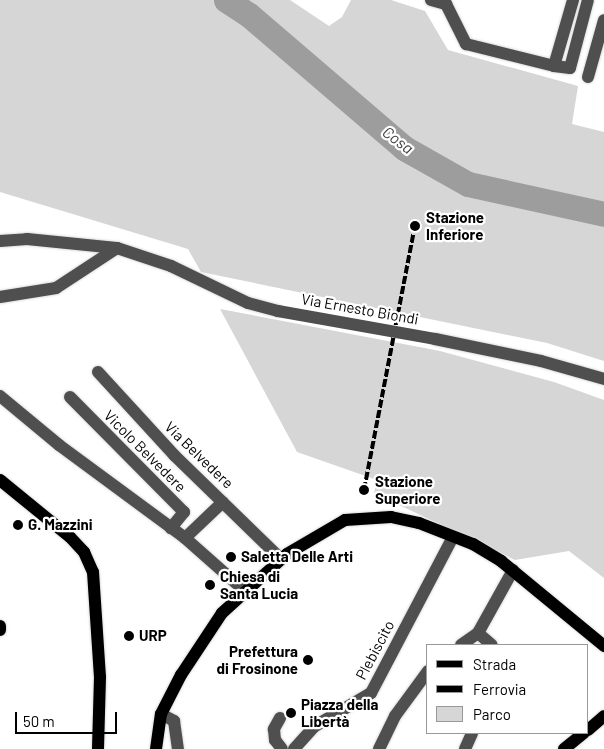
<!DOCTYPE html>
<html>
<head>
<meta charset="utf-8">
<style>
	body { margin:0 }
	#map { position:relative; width:604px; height:749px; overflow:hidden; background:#fff; font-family:Barlow,sans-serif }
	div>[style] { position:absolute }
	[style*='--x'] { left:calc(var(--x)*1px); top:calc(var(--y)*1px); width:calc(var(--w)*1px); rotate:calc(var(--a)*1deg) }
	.green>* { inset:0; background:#d6d6d6 }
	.river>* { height:25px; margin:-12.5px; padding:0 12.5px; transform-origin:12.5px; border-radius:12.5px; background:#9d9d9d }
	.roads { filter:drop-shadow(0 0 1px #dbdbdb) drop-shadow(0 0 1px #dbdbdb) }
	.minor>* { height:12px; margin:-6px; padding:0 6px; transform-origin:6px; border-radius:6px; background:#4f4f4f }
	.major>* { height:12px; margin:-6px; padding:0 6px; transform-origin:6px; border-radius:6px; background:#000 }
	.rail>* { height:4px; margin-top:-2px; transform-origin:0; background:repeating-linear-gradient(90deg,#000 0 8px,transparent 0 10.5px) }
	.minor-bridge>* { height:12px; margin:-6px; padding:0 6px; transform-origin:6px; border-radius:6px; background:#4f4f4f }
	.dots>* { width:14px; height:14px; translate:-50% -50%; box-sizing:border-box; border:2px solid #fff; border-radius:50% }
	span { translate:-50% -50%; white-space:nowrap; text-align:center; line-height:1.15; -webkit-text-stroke:4.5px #fff; paint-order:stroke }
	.poi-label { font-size:15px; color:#000; font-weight:700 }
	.left { translate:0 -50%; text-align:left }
	.right { translate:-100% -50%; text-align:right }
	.street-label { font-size:15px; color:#000 }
	.water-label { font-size:16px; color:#3e3e3e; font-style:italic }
	.legend { position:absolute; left:426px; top:644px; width:162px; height:90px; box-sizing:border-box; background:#fff; border:1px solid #999; margin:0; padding:6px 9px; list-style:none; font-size:15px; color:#000 }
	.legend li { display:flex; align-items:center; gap:10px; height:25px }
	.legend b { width:25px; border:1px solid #999 }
	.scale { position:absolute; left:15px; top:712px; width:102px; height:22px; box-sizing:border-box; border:2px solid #000; border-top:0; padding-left:6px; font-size:15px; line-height:18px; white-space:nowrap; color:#000; -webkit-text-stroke:4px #fff; paint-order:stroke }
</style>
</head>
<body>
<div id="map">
	<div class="green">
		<i style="clip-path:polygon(0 0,290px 0,329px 26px,342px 17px,351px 0,391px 0,425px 11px,448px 50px,578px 86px,572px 124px,604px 132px,604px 361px,547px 343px,201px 272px,188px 249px,0 192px)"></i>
		<i style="clip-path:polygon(220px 309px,440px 351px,554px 382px,604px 400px,604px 578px,569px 551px,515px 560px,374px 493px,377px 480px,297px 452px)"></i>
	</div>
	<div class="river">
		<i style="--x:226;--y:0;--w:27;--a:33"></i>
		<i style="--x:249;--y:15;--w:204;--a:40.6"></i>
		<i style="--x:404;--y:148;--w:73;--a:29.4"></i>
		<i style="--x:468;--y:184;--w:139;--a:12.4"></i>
	</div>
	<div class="roads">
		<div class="minor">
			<i style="--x:431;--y:0;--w:16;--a:15"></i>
			<i style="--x:446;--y:4;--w:45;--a:63.4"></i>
			<i style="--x:466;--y:44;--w:91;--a:14"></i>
			<i style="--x:554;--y:66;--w:69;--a:-73.9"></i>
			<i style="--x:554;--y:66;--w:16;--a:7"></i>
			<i style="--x:570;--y:68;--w:70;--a:-75.2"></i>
			<i style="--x:588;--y:77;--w:59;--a:-74.3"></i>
			<i style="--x:0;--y:241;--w:27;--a:-4"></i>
			<i style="--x:27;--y:239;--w:90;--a:5.7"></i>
			<i style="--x:117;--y:248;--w:57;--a:18.4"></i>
			<i style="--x:171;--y:266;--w:85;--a:25.7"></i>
			<i style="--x:248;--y:303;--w:31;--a:15"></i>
			<i style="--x:0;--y:297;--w:57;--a:-9.1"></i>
			<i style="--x:56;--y:288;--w:73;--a:-33.3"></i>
			<i style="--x:435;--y:339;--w:108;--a:11.7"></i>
			<i style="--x:541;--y:361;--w:66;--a:15.9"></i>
			<i style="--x:98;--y:372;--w:113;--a:47.5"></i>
			<i style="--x:174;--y:455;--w:149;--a:44.2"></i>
			<i style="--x:0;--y:396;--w:77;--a:39.7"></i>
			<i style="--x:59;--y:445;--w:157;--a:36.4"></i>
			<i style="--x:185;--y:538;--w:80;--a:41.5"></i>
			<i style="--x:70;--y:397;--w:162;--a:45.3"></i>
			<i style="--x:184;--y:512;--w:21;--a:129"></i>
			<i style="--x:185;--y:538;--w:52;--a:-43.5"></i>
			<i style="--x:478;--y:633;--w:18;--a:41"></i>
			<i style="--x:461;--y:645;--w:21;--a:-35"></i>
			<i style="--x:478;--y:633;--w:72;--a:-60.9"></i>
			<i style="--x:161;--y:714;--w:15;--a:28"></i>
			<i style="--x:174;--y:721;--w:28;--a:82"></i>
			<i style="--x:280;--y:718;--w:13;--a:119"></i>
			<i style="--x:274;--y:729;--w:11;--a:85"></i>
			<i style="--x:275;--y:740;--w:11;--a:52"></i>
			<i style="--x:294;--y:749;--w:31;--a:-48"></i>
			<i style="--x:315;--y:726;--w:65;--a:-30.5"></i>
			<i style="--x:371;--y:693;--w:176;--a:-62.3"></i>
			<i style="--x:379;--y:749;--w:37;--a:-64"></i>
			<i style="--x:395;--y:716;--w:56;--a:-53.7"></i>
			<i style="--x:465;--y:749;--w:17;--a:-66"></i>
		</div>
		<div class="major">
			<i style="--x:0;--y:480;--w:90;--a:39.2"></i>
			<i style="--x:70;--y:537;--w:21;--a:47"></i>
			<i style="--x:84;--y:552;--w:22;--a:66"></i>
			<i style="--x:93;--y:572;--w:105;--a:86.2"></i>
			<i style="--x:100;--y:677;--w:72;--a:91.6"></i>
			<i style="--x:0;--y:626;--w:4;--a:90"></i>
			<i style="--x:588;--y:730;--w:21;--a:-41"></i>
			<i style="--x:156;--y:749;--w:35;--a:-82"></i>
			<i style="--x:161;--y:714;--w:44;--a:-62.9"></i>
			<i style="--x:181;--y:675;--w:74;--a:-56.5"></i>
			<i style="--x:222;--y:613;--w:88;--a:-42.2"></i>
			<i style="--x:287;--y:554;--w:67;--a:-30.4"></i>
			<i style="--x:345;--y:520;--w:46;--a:-3.7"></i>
			<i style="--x:391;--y:517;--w:29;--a:12"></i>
			<i style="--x:419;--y:523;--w:58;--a:21.3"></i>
			<i style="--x:473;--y:544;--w:33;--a:31"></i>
			<i style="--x:501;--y:561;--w:134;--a:39.5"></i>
			<i style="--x:564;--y:749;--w:26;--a:-39"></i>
		</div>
	</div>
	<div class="rail">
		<i style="--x:364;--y:490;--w:269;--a:-79.1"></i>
	</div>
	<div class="minor-bridge">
		<i style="--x:278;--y:311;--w:159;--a:10.1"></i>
	</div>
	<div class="dots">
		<i style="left:415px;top:226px;background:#000"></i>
		<i style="left:364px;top:490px;background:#000"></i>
		<i style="left:18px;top:525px;background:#000"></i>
		<i style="left:231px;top:557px;background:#000"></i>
		<i style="left:210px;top:585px;background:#000"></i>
		<i style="left:129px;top:636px;background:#000"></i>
		<i style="left:308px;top:660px;background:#000"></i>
		<i style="left:291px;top:713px;background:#000"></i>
	</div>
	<div class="poi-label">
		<span class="left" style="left:426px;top:226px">Stazione<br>Inferiore</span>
		<span class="left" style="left:375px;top:490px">Stazione<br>Superiore</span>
		<span class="left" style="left:28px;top:525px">G. Mazzini</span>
		<span class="left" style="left:241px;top:557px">Saletta Delle Arti</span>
		<span class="left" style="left:220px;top:585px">Chiesa di<br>Santa Lucia</span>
		<span class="left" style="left:139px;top:636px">URP</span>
		<span class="right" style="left:298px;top:660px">Prefettura<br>di Frosinone</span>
		<span class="left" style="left:301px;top:713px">Piazza della<br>Libertà</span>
	</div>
	<div class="street-label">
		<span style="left:360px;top:309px;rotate:10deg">Via Ernesto Biondi</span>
		<span style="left:145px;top:451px;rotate:45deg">Vicolo Belvedere</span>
		<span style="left:199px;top:455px;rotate:44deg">Via Belvedere</span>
		<span style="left:375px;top:650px;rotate:-62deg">Plebiscito</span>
	</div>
	<div class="water-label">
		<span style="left:398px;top:140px;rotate:37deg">Cosa</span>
	</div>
	<ul class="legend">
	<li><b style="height:6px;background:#000"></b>Strada</li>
	<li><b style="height:6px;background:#000"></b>Ferrovia</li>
	<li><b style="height:14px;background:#d6d6d6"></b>Parco</li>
	</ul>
	<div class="scale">50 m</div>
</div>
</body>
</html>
